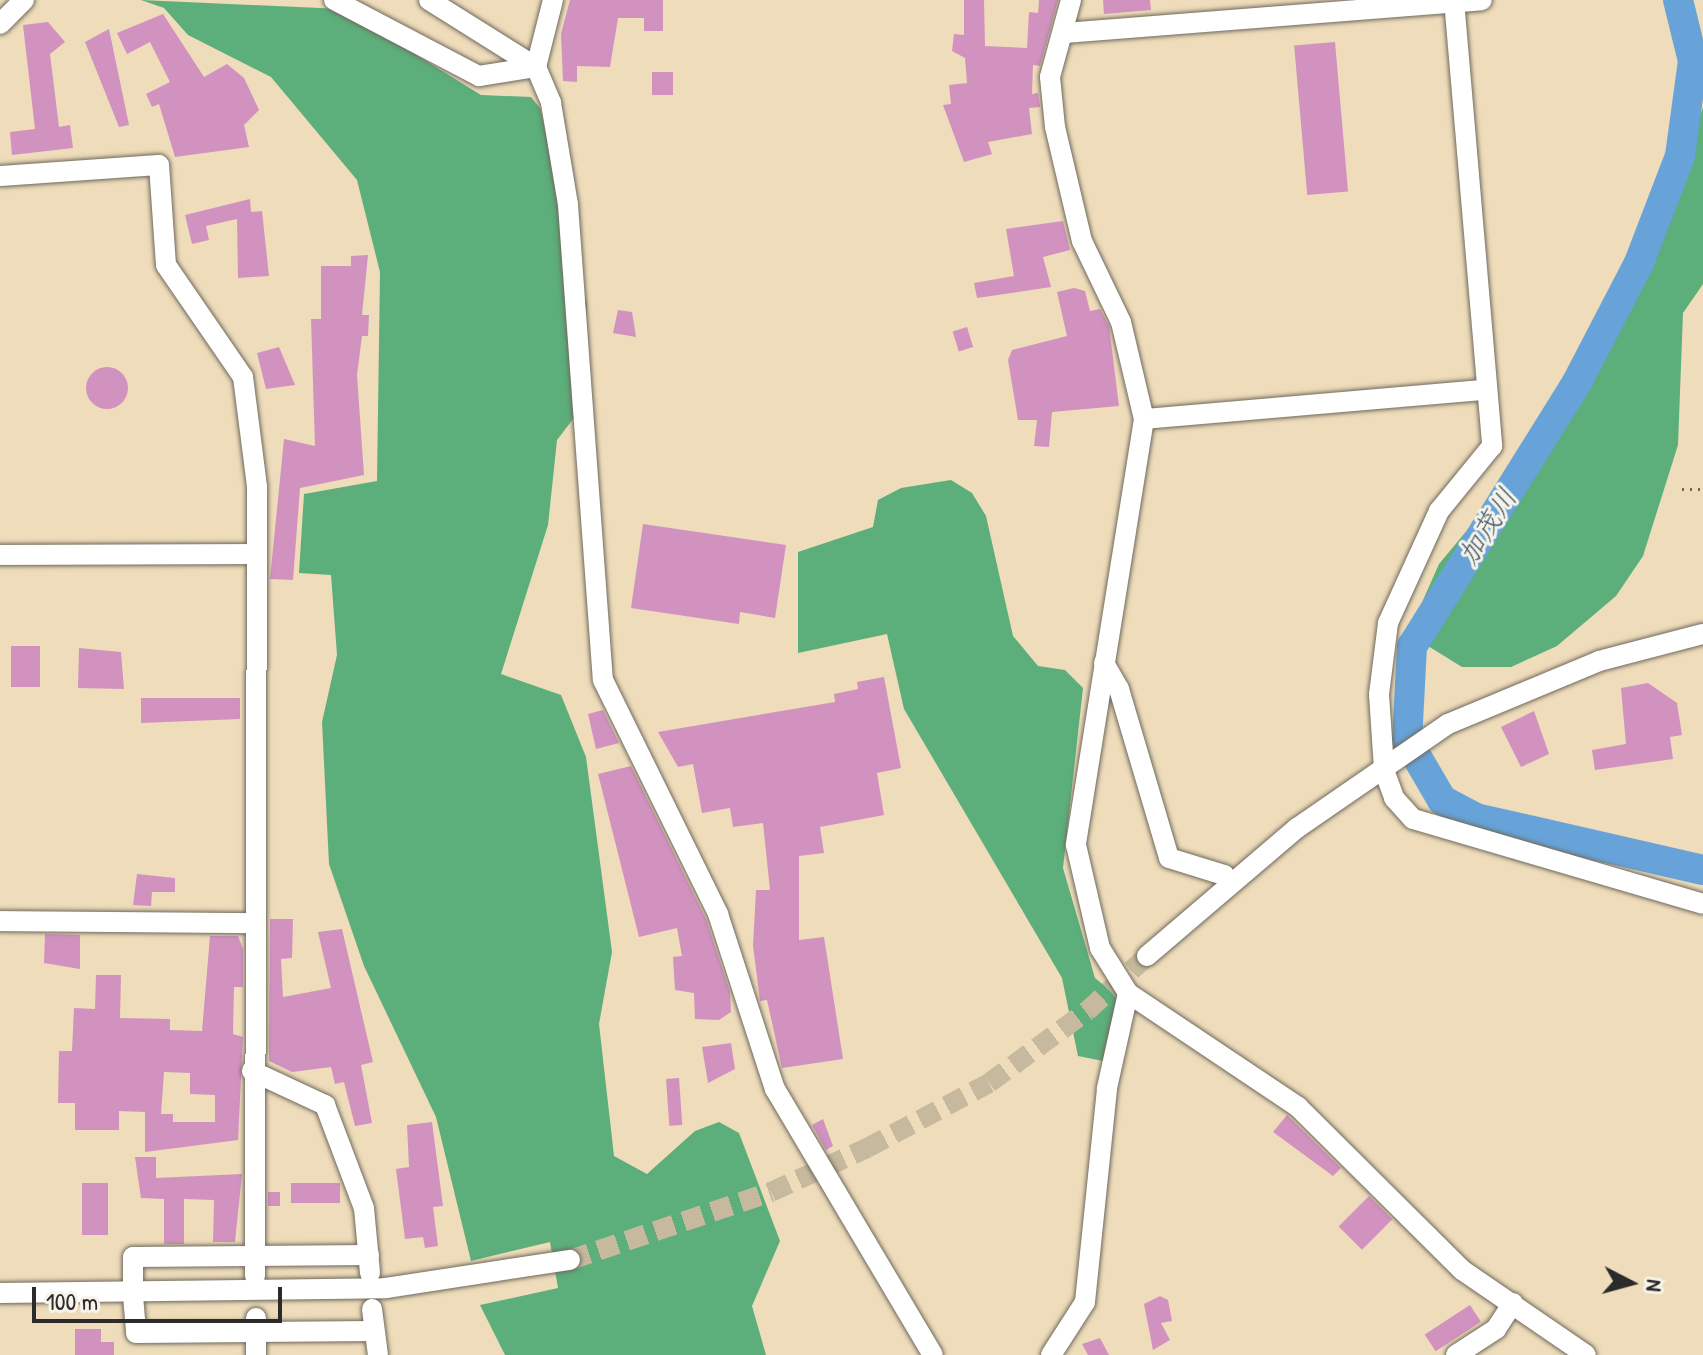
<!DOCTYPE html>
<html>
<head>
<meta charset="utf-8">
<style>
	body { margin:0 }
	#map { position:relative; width:1703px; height:1355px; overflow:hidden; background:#eedcba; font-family:"Patrick Hand","Klee One",sans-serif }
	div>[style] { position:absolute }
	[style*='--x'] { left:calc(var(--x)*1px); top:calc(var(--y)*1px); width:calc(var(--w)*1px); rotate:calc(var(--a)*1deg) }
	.forest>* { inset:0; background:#5cae7b }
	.river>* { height:30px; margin:-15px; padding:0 15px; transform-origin:15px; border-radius:15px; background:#67a3d8 }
	.building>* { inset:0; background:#d292c0; transform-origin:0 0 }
	.round { border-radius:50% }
	.minor-tunnel>* { height:20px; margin-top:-10px; transform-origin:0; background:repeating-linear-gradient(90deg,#c7b99d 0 20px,transparent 0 30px) }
	.path>* { height:3px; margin-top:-1.5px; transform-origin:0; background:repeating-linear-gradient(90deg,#6f695d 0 2px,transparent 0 8px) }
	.roads { filter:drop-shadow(0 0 2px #6f695d) drop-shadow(0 0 2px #6f695d) }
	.minor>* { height:20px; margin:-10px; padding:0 10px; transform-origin:10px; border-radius:10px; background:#fff }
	span { translate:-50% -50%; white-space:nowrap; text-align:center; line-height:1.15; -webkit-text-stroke:6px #f7f3e8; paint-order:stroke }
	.water-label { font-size:28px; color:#405568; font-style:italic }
	.north { position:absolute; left:1591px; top:1243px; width:80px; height:80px; -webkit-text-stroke:6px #f7f3e8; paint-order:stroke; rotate:96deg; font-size:22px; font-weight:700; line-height:32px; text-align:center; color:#2b2b2b }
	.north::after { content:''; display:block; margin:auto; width:28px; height:36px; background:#2b2b2b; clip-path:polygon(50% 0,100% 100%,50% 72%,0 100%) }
	.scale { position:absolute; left:32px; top:1287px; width:250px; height:36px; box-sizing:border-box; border:4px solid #2b2b2b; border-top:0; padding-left:10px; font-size:24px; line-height:28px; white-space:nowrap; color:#2b2b2b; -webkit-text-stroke:6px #f7f3e8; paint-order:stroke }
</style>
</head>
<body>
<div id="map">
	<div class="forest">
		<i style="clip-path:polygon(141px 0,342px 9px,481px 95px,531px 97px,540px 108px,587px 304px,580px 410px,557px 440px,548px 525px,501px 674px,561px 695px,586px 757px,612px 952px,599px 1024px,614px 1156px,647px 1174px,695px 1131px,719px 1122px,739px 1133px,780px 1241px,752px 1306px,766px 1355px,505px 1355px,480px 1305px,558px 1288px,550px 1242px,471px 1261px,436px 1117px,364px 966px,329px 864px,322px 722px,337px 655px,331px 575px,299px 573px,304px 494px,377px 481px,380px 272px,357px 180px,271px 77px,188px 35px,164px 8px)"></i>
		<i style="clip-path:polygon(1703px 107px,1703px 284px,1683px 313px,1678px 445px,1643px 556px,1616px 596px,1557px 646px,1511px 667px,1462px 667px,1420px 641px,1416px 616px,1439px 564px,1578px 397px,1665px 219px)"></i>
		<i style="clip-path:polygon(951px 480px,972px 493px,986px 516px,1013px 636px,1038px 666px,1065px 670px,1083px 688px,1063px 868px,1095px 978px,1117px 996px,1103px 1061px,1078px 1056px,1062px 978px,904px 709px,887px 634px,798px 653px,798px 552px,873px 527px,878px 500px,901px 488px)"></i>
	</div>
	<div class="river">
		<i style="--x:1678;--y:0;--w:63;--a:76.2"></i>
		<i style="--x:1693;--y:61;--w:96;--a:97.8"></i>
		<i style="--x:1680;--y:156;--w:115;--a:111"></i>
		<i style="--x:1639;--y:263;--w:136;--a:117.5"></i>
		<i style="--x:1576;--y:384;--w:309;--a:122"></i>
		<i style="--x:1412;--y:646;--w:94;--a:93"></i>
		<i style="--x:1407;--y:740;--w:69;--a:59.7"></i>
		<i style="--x:1442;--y:800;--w:38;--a:28"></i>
		<i style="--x:1476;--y:818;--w:233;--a:12.9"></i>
	</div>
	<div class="building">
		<i style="clip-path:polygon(570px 0,663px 0,663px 31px,644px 31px,644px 18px,618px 18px,610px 67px,577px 66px,577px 82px,563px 81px,561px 34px)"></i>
		<i style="clip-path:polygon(964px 0,984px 0,985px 46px,1027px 48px,1029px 12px,1038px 13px,1039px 0,1058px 0,1040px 66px,1033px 65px,1032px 94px,1038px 93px,1040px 107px,1029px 108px,1032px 134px,988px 142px,992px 154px,964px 162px,943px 105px,951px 104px,949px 85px,967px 83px,965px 58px,952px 51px,954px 34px,964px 35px)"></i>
		<i style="clip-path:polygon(1103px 0,1150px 0,1151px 10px,1104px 14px)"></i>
		<i style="clip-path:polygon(163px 14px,204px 77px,227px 64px,244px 78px,259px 110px,244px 125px,249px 147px,175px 157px,159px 104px,152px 107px,146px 94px,170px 82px,150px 42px,127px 54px,117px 33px)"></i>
		<i style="clip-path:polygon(48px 22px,65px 42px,50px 54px,59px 127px,70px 125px,73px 148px,12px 155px,10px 132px,35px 129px,23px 25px)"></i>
		<i style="clip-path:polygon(109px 29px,129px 125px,119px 127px,85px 42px)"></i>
		<i style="left:1335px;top:42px;width:150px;height:41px;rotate:85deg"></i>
		<i style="left:652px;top:72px;width:21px;height:23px"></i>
		<i style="clip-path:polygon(250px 199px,251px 212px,262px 211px,269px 276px,238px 278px,237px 219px,206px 226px,209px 240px,192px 244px,185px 215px)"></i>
		<i style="clip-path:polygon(1063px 221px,1070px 250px,1043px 257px,1051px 287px,977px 298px,974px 283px,1014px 276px,1006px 229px)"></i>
		<i style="clip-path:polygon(368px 255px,362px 315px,369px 315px,368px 336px,362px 336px,357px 375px,364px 475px,300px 488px,293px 580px,270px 579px,284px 439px,315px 446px,311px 319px,321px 319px,321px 266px,351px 266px,351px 256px)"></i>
		<i style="clip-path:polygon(1074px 288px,1085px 291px,1090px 311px,1100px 309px,1109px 326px,1119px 406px,1052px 412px,1049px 447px,1034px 446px,1037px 420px,1018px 420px,1008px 360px,1012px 350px,1067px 336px,1057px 292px)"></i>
		<i style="clip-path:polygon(618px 310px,632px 312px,636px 337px,613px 333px)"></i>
		<i style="left:967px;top:327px;width:21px;height:15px;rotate:73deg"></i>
		<i style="clip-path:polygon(279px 347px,295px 385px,266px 389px,257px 353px)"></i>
		<i class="round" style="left:86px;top:367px;width:42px;height:42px"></i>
		<i style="clip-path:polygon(643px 524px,786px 545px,775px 618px,740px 612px,739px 624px,631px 608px)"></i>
		<i style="left:40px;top:646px;width:41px;height:29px;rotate:90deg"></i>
		<i style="clip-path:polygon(79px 648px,121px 652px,124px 689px,78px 688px)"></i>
		<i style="clip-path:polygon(884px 677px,901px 768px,877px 773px,884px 815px,820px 827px,824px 853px,799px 856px,799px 940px,824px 937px,843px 1059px,782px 1068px,767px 1000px,760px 1001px,753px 946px,756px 890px,770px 890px,763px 823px,733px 827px,730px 808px,702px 813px,693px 764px,678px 767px,658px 732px,835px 702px,834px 694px,858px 689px,857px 682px)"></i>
		<i style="clip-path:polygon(1648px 683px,1677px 703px,1682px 735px,1670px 737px,1673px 759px,1595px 770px,1592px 750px,1626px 744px,1621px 688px)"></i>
		<i style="clip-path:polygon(141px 698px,240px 698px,240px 719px,141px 723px)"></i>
		<i style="clip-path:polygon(603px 710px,619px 743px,596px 749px,588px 714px)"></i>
		<i style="clip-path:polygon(1534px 711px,1549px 754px,1521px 767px,1501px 727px)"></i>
		<i style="clip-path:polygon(631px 766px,706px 919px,730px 992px,731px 1012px,719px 1020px,695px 1019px,694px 993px,675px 990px,673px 957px,682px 956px,677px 928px,639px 937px,598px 774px)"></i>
		<i style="clip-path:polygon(137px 874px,175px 878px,175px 892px,152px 892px,151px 906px,133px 905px)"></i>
		<i style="clip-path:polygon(270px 919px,293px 919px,292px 958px,281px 959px,283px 997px,331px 988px,318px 932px,342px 929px,373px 1062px,361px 1065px,372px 1123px,355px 1126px,344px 1082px,335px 1084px,331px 1067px,292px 1072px,269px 1061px)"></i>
		<i style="clip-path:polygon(45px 934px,80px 935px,80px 969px,44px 963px)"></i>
		<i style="clip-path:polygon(evenodd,210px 936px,238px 936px,243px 949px,243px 987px,234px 987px,233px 1034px,243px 1037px,238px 1140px,145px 1152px,145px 1112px,119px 1111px,119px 1130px,75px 1130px,75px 1103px,58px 1103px,59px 1051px,72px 1051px,74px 1008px,95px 1009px,96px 975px,121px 975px,120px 1018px,170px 1019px,170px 1030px,202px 1031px,210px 936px,164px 1072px,190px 1073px,190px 1094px,215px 1095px,215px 1122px,173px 1122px,173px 1114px,161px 1114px,164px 1072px)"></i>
		<i style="clip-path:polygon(731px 1043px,735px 1069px,708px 1083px,702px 1047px)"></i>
		<i style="left:679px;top:1078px;width:47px;height:13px;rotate:86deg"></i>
		<i style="clip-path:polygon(1287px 1115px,1341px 1168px,1333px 1176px,1273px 1132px)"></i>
		<i style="clip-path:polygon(823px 1119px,833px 1146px,826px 1150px,812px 1125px)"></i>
		<i style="clip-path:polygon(432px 1122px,443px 1206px,433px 1207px,438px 1246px,425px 1248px,423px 1237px,405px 1239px,396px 1169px,409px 1167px,407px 1125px)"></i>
		<i style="clip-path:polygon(135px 1157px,156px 1157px,156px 1178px,242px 1174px,235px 1242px,213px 1242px,214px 1200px,184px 1199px,184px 1244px,164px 1244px,164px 1199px,141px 1198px)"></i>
		<i style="left:82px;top:1183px;width:26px;height:52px"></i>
		<i style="left:291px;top:1183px;width:49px;height:20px"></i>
		<i style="left:268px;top:1192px;width:12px;height:14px"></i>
		<i style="left:1369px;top:1196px;width:33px;height:43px;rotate:45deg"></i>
		<i style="clip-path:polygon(1160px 1296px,1168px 1300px,1172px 1321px,1161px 1323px,1170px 1340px,1153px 1350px,1144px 1304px)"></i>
		<i style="left:1470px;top:1305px;width:20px;height:54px;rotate:57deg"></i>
		<i style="clip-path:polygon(75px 1329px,101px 1329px,101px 1342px,114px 1342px,114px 1355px,75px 1355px)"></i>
		<i style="clip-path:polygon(1100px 1338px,1109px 1355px,1088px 1355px,1082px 1344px)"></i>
	</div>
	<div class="minor-tunnel">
		<i style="--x:570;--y:1260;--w:212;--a:-18.7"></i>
		<i style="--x:771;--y:1192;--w:106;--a:-24.6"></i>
		<i style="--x:867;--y:1148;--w:138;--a:-28"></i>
		<i style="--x:989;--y:1083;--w:122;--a:-36.3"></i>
		<i style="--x:1087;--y:1011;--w:81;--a:-42.5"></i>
	</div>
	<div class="path">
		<i style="--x:1682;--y:489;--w:21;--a:0"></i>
	</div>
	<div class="roads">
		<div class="minor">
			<i style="--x:334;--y:0;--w:164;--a:27.7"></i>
			<i style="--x:479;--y:76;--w:58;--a:-9"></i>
			<i style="--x:429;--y:0;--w:126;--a:32.1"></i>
			<i style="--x:536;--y:67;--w:39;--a:67"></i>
			<i style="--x:551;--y:103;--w:103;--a:80.5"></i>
			<i style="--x:568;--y:205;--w:476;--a:85.8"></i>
			<i style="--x:603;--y:680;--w:261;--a:63.8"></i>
			<i style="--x:718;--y:914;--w:184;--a:72"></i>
			<i style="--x:775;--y:1089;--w:309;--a:59.3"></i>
			<i style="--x:1071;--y:0;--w:80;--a:105.3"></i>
			<i style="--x:1050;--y:77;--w:50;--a:84.3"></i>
			<i style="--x:1055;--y:127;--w:117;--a:76.7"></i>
			<i style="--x:1082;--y:241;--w:90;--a:64.3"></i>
			<i style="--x:1121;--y:322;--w:100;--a:76.7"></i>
			<i style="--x:1144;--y:419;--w:431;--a:99.1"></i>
			<i style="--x:1076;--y:845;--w:106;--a:76.9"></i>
			<i style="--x:1100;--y:948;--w:53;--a:58.1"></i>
			<i style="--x:1128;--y:993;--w:205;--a:33.8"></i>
			<i style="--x:1298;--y:1107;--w:231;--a:44.8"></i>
			<i style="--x:1462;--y:1270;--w:150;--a:34.4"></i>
			<i style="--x:1454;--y:0;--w:448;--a:85.1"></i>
			<i style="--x:1492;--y:446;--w:84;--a:129.2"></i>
			<i style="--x:1439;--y:511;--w:123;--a:114.5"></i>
			<i style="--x:1388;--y:623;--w:72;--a:97.2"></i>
			<i style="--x:1379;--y:694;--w:76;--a:86.2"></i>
			<i style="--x:1384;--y:770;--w:30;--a:70"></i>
			<i style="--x:1394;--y:798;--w:28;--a:48"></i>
			<i style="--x:1413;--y:819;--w:302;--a:16.3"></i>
			<i style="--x:0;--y:24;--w:34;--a:-45"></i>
			<i style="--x:1065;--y:33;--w:418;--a:-4.5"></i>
			<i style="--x:536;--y:67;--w:69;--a:-75.8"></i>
			<i style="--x:0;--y:176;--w:159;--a:-4"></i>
			<i style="--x:159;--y:165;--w:100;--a:86"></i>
			<i style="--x:166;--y:265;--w:136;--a:55.5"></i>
			<i style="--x:243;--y:377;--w:111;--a:82.7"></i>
			<i style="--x:257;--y:487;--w:789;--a:90.15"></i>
			<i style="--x:1144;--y:419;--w:341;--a:-4.9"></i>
			<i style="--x:0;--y:555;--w:253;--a:-0.2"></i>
			<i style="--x:1104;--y:663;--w:30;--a:60"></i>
			<i style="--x:1119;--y:689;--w:176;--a:73.5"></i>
			<i style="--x:1169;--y:858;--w:58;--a:17.2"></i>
			<i style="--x:1224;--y:875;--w:11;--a:52"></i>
			<i style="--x:0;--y:921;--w:254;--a:0.5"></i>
			<i style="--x:1147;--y:956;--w:197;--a:-40.5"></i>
			<i style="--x:1297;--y:828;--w:183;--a:-34.6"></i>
			<i style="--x:1448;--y:724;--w:164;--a:-22.6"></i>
			<i style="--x:1599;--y:661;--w:107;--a:-14.6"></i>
			<i style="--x:252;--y:1071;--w:81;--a:25"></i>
			<i style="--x:325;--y:1105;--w:110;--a:69.3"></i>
			<i style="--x:364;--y:1208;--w:65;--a:84.7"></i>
			<i style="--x:369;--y:1255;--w:236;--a:179.5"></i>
			<i style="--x:133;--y:1257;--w:39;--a:90"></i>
			<i style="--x:133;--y:1296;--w:37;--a:85"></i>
			<i style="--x:136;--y:1333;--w:238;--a:-0.5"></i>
			<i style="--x:0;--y:1293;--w:386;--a:-0.7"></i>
			<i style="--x:386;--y:1288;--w:186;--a:-8.7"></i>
			<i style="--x:372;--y:1309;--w:46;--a:82.6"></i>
			<i style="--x:256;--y:1318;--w:37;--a:90"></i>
			<i style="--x:1051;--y:1355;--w:63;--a:-57.3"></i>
			<i style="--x:1085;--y:1302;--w:215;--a:-84.1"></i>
			<i style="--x:1107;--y:1088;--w:97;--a:-77.5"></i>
			<i style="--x:1456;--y:1355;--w:48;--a:-33"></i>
			<i style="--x:1496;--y:1329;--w:31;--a:-57"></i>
		</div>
	</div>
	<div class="water-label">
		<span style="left:1487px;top:526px;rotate:-58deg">加茂川</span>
	</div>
	<div class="north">N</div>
	<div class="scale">100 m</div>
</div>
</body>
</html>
